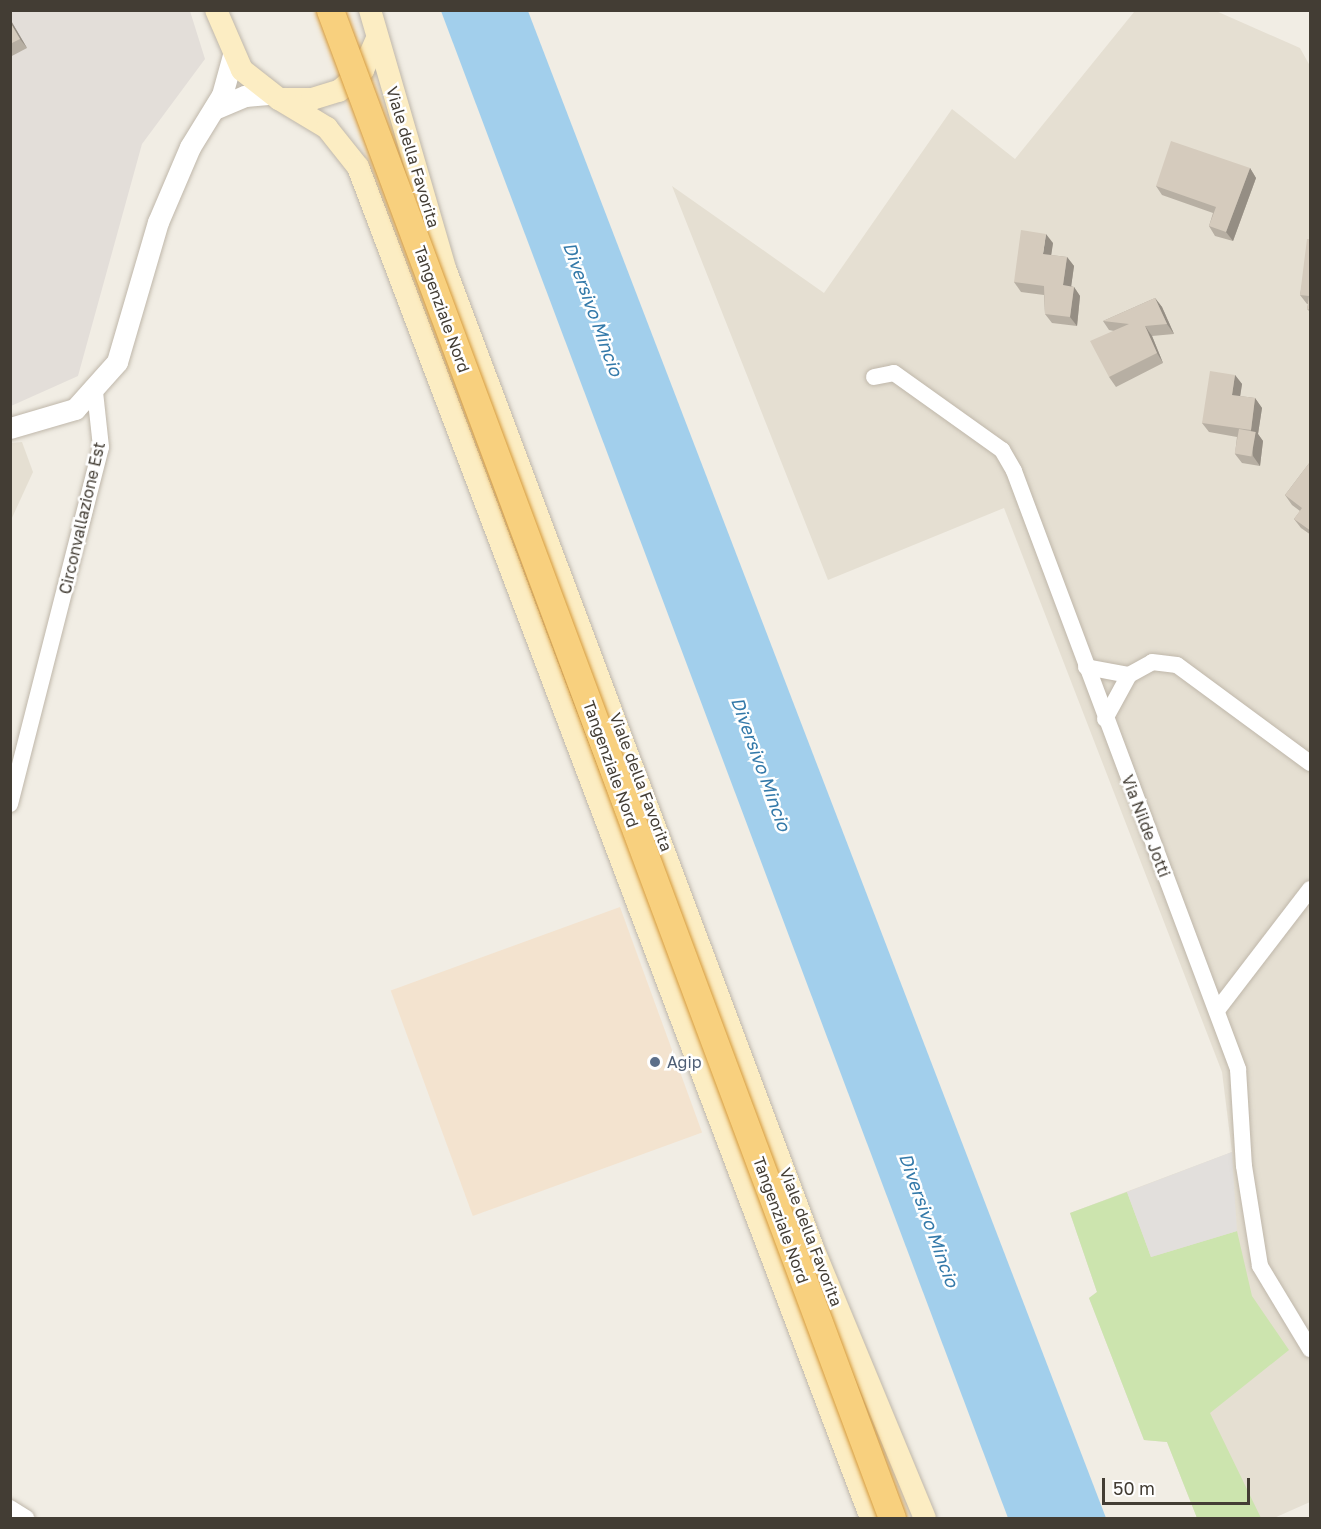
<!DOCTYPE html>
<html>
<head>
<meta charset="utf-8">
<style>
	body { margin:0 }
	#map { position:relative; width:1321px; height:1529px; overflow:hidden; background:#f1ede4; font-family:"Golos Text",sans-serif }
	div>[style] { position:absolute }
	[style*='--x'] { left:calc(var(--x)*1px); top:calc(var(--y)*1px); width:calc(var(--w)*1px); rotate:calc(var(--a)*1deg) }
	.residential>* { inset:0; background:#e5dfd2 }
	.commercial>* { inset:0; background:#f3e3cf; transform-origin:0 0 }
	.industrial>* { inset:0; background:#e3ded9 }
	.green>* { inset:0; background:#cce4ae }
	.parking>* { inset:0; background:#e2dfdc }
	.water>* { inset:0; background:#a2cfec }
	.roads { filter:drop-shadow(0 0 2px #bfb7aa) drop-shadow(0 0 2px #bfb7aa) }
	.minor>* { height:16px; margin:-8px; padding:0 8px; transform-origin:8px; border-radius:8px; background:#fff }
	.tertiary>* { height:21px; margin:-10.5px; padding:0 10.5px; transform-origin:10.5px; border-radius:10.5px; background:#fff }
	.secondary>* { height:22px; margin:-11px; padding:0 11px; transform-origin:11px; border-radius:11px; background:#fcedc3 }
	.bridges { filter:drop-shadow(0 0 2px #d69a39) drop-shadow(0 0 2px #d69a39) }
	.trunk-bridge>* { height:27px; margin:-13.5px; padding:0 13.5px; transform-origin:13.5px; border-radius:13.5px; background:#f8d07e }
	.wall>* { inset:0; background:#b7afa3 }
	.shaded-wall>* { inset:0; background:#958e84 }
	.building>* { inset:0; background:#d5cbbd; transform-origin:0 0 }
	.dots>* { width:16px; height:16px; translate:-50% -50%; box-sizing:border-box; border:3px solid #fff; border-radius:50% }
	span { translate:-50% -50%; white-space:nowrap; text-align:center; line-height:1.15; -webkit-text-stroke:5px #fff; paint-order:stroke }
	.street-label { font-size:16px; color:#433d34 }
	.service-label { font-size:16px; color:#4e5e75 }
	.left { translate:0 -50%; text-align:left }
	.water-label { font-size:18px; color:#3379a9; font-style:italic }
	.frame { position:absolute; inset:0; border:12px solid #433d34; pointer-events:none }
	.scale { position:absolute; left:1102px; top:1478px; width:148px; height:27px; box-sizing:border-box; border:3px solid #433d34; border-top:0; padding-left:8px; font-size:18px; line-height:21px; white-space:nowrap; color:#433d34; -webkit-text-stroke:4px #fff; paint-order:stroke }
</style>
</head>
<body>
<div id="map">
	<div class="residential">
		<i style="clip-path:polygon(1216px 11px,1300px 48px,1310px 66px,1310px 1502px,1274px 1518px,1197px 1518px,1167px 1442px,1144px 1440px,1089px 1298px,1097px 1292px,1070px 1213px,1232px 1152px,1222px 1072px,1004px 508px,828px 580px,672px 186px,824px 293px,952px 109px,1015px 159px,1134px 12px)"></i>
		<i style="clip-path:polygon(22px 442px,33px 472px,11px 520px,11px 443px)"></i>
	</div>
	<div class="commercial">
		<i style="left:620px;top:907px;width:240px;height:244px;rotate:70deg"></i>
	</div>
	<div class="industrial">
		<i style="clip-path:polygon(11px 11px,190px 11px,205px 59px,142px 144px,78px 376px,11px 406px)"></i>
	</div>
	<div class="green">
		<i style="clip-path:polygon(1127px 1192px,1151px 1257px,1237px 1231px,1252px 1296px,1289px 1350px,1210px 1413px,1261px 1518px,1197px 1518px,1167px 1442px,1144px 1440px,1089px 1298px,1097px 1292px,1070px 1213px)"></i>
	</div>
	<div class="parking">
		<i style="clip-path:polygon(1232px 1152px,1237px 1231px,1151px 1257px,1127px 1192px)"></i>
	</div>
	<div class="water">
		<i style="clip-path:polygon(441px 11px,528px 11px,1106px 1518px,1008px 1518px)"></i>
	</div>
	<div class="roads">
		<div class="minor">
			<i style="--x:874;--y:377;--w:20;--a:-11"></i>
			<i style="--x:894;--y:373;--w:133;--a:35.5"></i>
			<i style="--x:1002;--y:450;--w:24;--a:60"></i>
			<i style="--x:1014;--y:471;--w:639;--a:69.46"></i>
			<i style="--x:1238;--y:1069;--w:97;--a:86.5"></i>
			<i style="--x:1244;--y:1166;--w:101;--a:80.9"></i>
			<i style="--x:1260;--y:1266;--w:97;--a:58.9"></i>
			<i style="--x:1086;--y:667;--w:44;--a:10.5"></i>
			<i style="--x:1129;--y:675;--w:26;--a:-29"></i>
			<i style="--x:1152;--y:662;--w:25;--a:7"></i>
			<i style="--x:1177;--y:665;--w:165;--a:36.4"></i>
			<i style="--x:1105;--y:719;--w:50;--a:-61.4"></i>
			<i style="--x:10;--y:804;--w:368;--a:-75.7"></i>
			<i style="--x:101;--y:447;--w:55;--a:-96.2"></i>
			<i style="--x:1218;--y:1009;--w:151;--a:-52.5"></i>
			<i style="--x:10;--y:1508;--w:19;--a:32"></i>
		</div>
		<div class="tertiary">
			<i style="--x:214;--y:109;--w:34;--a:-23"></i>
			<i style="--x:245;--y:96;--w:23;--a:-5"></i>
			<i style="--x:10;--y:428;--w:68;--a:-16.3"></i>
			<i style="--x:75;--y:409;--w:63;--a:-48.2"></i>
			<i style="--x:117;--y:362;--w:146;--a:-73.7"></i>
			<i style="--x:158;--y:222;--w:82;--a:-66.9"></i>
			<i style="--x:190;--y:147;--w:61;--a:-58.4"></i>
			<i style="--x:222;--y:95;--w:41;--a:-74.6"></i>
		</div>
		<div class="secondary">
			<i style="--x:216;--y:10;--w:65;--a:66.6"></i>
			<i style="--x:242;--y:70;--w:47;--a:38.1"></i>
			<i style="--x:279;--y:99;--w:33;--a:0"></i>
			<i style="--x:312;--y:99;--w:28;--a:-17"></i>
			<i style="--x:339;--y:91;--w:32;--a:-41"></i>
			<i style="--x:363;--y:70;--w:35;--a:-66"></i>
			<i style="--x:370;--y:10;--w:272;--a:73.8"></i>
			<i style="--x:446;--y:271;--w:1044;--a:69.41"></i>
			<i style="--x:813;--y:1248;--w:292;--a:67.5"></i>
			<i style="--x:279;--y:99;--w:56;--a:31.1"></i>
			<i style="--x:327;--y:128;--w:50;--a:51.5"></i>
			<i style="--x:358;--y:167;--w:1445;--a:69.21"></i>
		</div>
	</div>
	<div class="bridges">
		<div class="trunk-bridge">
			<i style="--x:330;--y:10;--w:1609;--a:69.56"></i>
		</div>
	</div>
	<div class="wall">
		<i style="clip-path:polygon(10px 19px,27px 48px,10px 57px)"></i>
		<i style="clip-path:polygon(1250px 168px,1256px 178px,1233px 241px,1215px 236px,1209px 226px,1213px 213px,1162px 195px,1156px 186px)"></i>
		<i style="clip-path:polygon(1311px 239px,1311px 313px,1307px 309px,1308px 304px,1307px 304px,1300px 295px)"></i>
		<i style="clip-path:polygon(1053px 243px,1051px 255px,1067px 257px,1074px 266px,1071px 286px,1074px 287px,1080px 296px,1077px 326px,1052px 323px,1045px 314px,1044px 295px,1021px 292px,1014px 282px)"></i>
		<i style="clip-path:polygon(1155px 298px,1162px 307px,1174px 334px,1152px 336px,1163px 363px,1116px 387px,1109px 377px,1114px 331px,1109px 330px,1103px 321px)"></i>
		<i style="clip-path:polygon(1235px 375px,1242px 384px,1240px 396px,1255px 398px,1262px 408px,1258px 434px,1263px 441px,1260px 466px,1242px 463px,1235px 454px,1237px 437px,1209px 432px,1202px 423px)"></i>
		<i style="clip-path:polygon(1310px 462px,1311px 535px,1301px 528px,1294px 519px,1300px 511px,1292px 505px,1285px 495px)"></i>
	</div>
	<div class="shaded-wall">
		<i style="clip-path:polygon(10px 19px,27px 48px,20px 39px,10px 22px)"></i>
		<i style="clip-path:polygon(1250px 168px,1256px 178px,1233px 241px,1226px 232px)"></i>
		<i style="clip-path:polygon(1046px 234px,1053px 243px,1050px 263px,1043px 254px)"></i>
		<i style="clip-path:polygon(1067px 257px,1074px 266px,1070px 295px,1063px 285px)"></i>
		<i style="clip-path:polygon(1074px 287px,1080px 296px,1077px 326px,1070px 317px)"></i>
		<i style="clip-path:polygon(1155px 298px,1162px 307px,1174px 334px,1167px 324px)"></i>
		<i style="clip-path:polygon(1145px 326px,1152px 336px,1163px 363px,1157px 353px)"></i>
		<i style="clip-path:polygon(1235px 375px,1242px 384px,1239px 404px,1232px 395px)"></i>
		<i style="clip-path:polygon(1255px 398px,1262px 408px,1258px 434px,1263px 441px,1260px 466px,1253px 456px,1251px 430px)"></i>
	</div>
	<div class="building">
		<i style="clip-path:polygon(10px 22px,20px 39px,10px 44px)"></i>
		<i style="clip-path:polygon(1171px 141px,1250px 168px,1226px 232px,1209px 226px,1216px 207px,1156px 186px)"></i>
		<i style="clip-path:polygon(1021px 230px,1046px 234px,1043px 254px,1067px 257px,1063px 285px,1074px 287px,1070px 317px,1045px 314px,1044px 286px,1014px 282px)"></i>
		<i style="clip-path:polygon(1307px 239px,1311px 239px,1311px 310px,1307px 309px,1309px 296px,1300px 295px)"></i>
		<i style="clip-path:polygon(1155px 298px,1167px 324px,1145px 326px,1157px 353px,1109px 377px,1090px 341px,1129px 324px,1103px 321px)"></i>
		<i style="clip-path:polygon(1210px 371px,1235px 375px,1232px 395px,1255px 398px,1251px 430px,1202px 423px)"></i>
		<i style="left:1239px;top:429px;width:17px;height:25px;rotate:10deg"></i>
		<i style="clip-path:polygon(1310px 462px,1311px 462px,1311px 531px,1294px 519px,1302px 508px,1285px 495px)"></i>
	</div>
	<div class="dots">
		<i style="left:655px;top:1062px;background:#5c6f8a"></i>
	</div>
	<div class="street-label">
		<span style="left:413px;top:157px;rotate:73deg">Viale della Favorita</span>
		<span style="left:442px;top:309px;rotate:70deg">Tangenziale Nord</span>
		<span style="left:82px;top:518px;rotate:-77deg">Circonvallazione Est</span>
		<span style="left:611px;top:764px;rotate:70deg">Tangenziale Nord</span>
		<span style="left:641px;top:782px;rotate:69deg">Viale della Favorita</span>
		<span style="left:1146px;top:826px;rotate:69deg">Via Nilde Jotti</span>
		<span style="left:781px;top:1220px;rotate:70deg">Tangenziale Nord</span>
		<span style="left:811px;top:1237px;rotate:69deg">Viale della Favorita</span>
	</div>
	<div class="service-label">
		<span class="left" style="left:667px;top:1062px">Agip</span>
	</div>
	<div class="water-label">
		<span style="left:593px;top:309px;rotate:70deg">Diversivo Mincio</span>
		<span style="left:761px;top:764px;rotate:70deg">Diversivo Mincio</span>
		<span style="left:929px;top:1220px;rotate:70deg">Diversivo Mincio</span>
	</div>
	<div class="frame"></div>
	<div class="scale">50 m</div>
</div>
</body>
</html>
